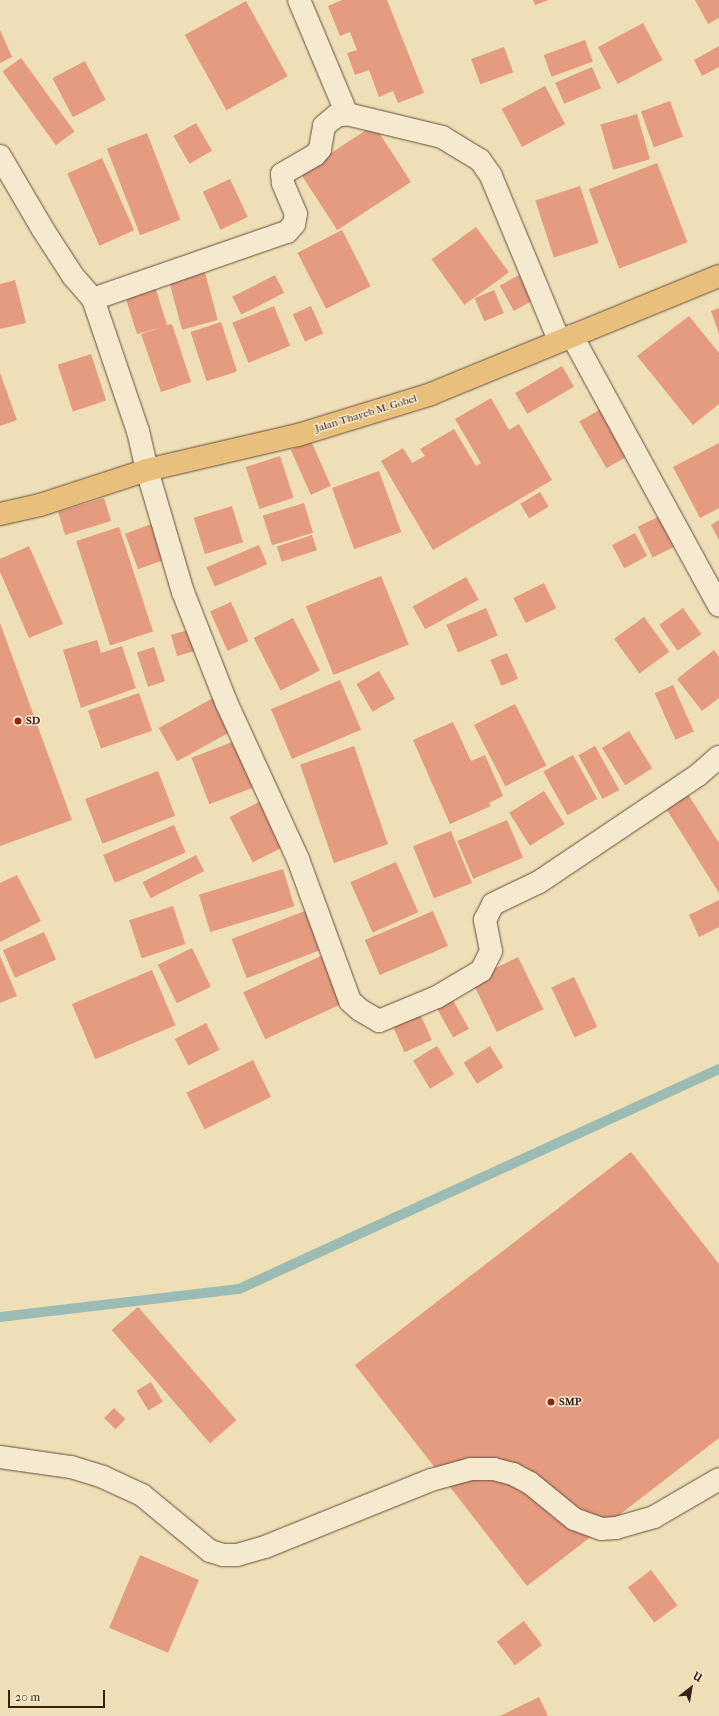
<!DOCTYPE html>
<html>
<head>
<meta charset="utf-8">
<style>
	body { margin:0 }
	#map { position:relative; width:719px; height:1716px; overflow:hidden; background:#efdfb6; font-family:"IM FELL French Canon",serif }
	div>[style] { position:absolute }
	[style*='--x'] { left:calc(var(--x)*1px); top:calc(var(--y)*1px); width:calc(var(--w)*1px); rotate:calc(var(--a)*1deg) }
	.stream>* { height:10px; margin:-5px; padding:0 5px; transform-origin:5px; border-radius:5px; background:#9bbcb4 }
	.building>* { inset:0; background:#e59b7f; transform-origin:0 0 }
	.roads { filter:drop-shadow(0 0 1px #664f3e) drop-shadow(0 0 1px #664f3e) }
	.minor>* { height:22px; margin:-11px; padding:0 11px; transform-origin:11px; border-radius:11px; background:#f5ead0 }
	.major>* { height:22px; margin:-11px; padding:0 11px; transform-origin:11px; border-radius:11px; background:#e8c07b }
	.dots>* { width:11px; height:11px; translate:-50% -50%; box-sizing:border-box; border:2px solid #f5ead0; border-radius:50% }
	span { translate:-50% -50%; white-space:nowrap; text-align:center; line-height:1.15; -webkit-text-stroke:3px #f5ead0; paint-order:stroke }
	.street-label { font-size:11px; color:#391f16 }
	.poi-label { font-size:11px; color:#391f16; font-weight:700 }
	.left { translate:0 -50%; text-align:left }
	.north { position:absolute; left:671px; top:1668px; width:40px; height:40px; -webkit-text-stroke:3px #f5ead0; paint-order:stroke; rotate:31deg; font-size:11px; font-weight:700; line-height:16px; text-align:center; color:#391f16 }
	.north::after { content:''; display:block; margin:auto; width:14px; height:18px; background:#391f16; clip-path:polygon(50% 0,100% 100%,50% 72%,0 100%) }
	.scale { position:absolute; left:8px; top:1690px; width:97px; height:18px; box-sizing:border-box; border:2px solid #391f16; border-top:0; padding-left:5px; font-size:12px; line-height:14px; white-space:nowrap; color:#391f16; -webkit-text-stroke:3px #f5ead0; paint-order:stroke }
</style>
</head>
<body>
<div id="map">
	<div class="stream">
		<i style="--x:0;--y:1317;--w:241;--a:-6.7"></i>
		<i style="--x:239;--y:1289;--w:528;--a:-24.62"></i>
	</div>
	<div class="building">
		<i style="clip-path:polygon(342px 0,387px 0,424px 93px,398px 103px,393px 91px,379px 97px,369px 70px,355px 75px,347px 53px,357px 50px,350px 32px,340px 36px,328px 6px)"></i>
		<i style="clip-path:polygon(533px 0,549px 0,535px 5px)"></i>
		<i style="clip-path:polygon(695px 0,719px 0,719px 18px,708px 24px)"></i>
		<i style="left:246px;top:1px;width:86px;height:70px;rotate:61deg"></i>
		<i style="left:643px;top:23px;width:42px;height:51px;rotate:62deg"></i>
		<i style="clip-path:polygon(0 30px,12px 57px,0 63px)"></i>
		<i style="left:585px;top:40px;width:23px;height:44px;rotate:70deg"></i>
		<i style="clip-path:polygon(719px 46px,719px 67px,702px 76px,694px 60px)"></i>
		<i style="left:504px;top:47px;width:27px;height:35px;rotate:70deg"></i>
		<i style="left:21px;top:58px;width:91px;height:23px;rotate:54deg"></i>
		<i style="left:85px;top:61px;width:44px;height:37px;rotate:62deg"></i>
		<i style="left:592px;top:67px;width:23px;height:40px;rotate:67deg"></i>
		<i style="left:545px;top:86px;width:43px;height:49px;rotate:62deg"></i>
		<i style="left:670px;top:101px;width:38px;height:31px;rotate:70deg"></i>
		<i style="left:637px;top:114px;width:47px;height:38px;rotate:74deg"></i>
		<i style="left:196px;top:123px;width:32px;height:26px;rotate:60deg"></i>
		<i style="left:374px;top:125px;width:68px;height:88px;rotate:57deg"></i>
		<i style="left:147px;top:133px;width:93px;height:43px;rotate:69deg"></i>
		<i style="left:102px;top:158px;width:79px;height:38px;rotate:66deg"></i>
		<i style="left:657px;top:163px;width:85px;height:73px;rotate:69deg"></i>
		<i style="left:230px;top:179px;width:42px;height:30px;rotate:65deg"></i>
		<i style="left:580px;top:186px;width:60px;height:47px;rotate:72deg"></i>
		<i style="left:476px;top:227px;width:56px;height:55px;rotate:54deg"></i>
		<i style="left:342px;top:230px;width:63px;height:50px;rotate:63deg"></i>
		<i style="left:203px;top:265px;width:57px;height:37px;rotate:75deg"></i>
		<i style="left:275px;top:275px;width:20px;height:48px;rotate:63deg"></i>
		<i style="left:519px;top:275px;width:29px;height:22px;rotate:61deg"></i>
		<i style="clip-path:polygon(15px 280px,26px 323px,0 329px,0 284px)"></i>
		<i style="clip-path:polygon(153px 280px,167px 325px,172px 324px,191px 382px,161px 392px,141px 334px,162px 327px,137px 334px,123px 290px)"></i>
		<i style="left:494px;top:290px;width:25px;height:21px;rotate:67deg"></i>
		<i style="left:274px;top:306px;width:43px;height:45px;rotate:68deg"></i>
		<i style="left:311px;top:306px;width:30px;height:20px;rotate:66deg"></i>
		<i style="clip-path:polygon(719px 308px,719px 334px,711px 311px)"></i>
		<i style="clip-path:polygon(689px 316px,719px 353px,719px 404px,693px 425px,637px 356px)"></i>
		<i style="left:221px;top:322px;width:52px;height:32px;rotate:72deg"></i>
		<i style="left:91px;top:354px;width:49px;height:35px;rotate:72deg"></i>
		<i style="left:562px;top:366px;width:24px;height:54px;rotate:60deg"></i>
		<i style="clip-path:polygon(0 373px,17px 420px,0 426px)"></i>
		<i style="clip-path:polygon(491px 398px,509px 430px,519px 424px,552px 480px,433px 550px,381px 461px,403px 448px,412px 463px,425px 456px,420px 449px,454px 429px,476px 466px,481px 463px,455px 419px)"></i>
		<i style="left:608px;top:405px;width:54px;height:33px;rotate:60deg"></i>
		<i style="left:311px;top:441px;width:49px;height:22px;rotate:66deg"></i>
		<i style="clip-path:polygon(719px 443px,719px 508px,700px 518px,673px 467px)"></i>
		<i style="left:280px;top:456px;width:44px;height:36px;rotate:72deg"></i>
		<i style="left:379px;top:471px;width:65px;height:50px;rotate:70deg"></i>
		<i style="left:540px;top:492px;width:17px;height:23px;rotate:59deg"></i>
		<i style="left:104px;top:498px;width:24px;height:48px;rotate:73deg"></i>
		<i style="left:304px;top:503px;width:31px;height:43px;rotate:73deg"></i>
		<i style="left:232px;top:506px;width:38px;height:40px;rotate:73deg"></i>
		<i style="left:662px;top:515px;width:34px;height:27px;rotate:64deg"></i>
		<i style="clip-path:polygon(719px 520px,719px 540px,711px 525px)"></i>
		<i style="left:157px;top:522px;width:38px;height:34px;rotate:70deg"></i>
		<i style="left:119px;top:527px;width:110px;height:45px;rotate:72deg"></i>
		<i style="left:635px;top:533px;width:26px;height:26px;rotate:62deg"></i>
		<i style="left:312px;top:535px;width:16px;height:37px;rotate:72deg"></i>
		<i style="left:259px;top:545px;width:21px;height:57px;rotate:67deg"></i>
		<i style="clip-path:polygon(29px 546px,63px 624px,29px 638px,0 572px,0 559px)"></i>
		<i style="left:381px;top:576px;width:74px;height:81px;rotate:68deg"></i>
		<i style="left:466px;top:577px;width:26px;height:61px;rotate:61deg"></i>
		<i style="left:544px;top:583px;width:28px;height:34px;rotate:64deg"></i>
		<i style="left:231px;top:602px;width:43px;height:23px;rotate:66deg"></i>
		<i style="left:486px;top:608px;width:30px;height:43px;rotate:67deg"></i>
		<i style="left:683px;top:608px;width:32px;height:29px;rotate:55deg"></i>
		<i style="left:644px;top:617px;width:43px;height:37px;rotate:54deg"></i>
		<i style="left:293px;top:618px;width:59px;height:44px;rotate:63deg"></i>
		<i style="clip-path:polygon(0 623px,72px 820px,0 846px)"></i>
		<i style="left:195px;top:628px;width:22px;height:25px;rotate:74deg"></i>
		<i style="clip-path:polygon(97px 640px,101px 653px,122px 646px,136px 688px,81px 708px,63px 650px)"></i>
		<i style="left:154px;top:647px;width:36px;height:18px;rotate:72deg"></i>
		<i style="clip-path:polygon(714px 650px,719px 657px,719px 698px,702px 711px,677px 679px)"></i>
		<i style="left:507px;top:653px;width:28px;height:18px;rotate:67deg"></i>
		<i style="left:379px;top:671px;width:32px;height:26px;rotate:60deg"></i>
		<i style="left:340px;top:680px;width:54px;height:75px;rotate:67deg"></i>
		<i style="left:673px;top:685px;width:51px;height:20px;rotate:66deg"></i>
		<i style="left:139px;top:693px;width:40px;height:54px;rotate:71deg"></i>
		<i style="left:213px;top:698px;width:38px;height:62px;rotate:61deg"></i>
		<i style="left:515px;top:704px;width:69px;height:46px;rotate:63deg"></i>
		<i style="clip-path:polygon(453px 722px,471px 761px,485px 755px,503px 796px,489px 803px,491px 806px,450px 824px,413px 740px)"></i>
		<i style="left:629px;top:731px;width:44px;height:32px;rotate:58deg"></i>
		<i style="left:240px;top:739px;width:50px;height:52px;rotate:69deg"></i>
		<i style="left:354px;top:746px;width:104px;height:57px;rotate:71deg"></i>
		<i style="left:595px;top:746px;width:50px;height:19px;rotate:61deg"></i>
		<i style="left:573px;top:755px;width:50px;height:34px;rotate:61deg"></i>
		<i style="left:158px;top:771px;width:48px;height:78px;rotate:69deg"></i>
		<i style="clip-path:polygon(684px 788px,719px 843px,719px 893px,662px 802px)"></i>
		<i style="left:544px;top:791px;width:39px;height:41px;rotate:58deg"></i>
		<i style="left:267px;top:798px;width:51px;height:42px;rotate:63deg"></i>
		<i style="left:507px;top:820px;width:41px;height:54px;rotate:67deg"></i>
		<i style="left:174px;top:825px;width:30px;height:77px;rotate:67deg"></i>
		<i style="left:451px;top:831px;width:56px;height:41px;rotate:68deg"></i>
		<i style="left:196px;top:855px;width:18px;height:60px;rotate:63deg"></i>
		<i style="left:396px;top:862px;width:55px;height:50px;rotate:66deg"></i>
		<i style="left:283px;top:869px;width:39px;height:88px;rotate:73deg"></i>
		<i style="clip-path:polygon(17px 875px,41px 921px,0 942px,0 883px)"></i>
		<i style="clip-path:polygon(719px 900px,719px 927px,699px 937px,689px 915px)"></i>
		<i style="left:173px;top:906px;width:40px;height:46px;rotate:72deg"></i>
		<i style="left:310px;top:909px;width:42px;height:84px;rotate:69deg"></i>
		<i style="left:433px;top:911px;width:38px;height:74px;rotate:67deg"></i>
		<i style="left:44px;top:932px;width:30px;height:45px;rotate:66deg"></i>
		<i style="left:192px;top:948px;width:43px;height:38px;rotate:64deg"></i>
		<i style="left:323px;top:955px;width:52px;height:88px;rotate:65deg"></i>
		<i style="clip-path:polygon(0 956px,17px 996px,0 1003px)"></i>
		<i style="left:518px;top:957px;width:58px;height:52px;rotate:64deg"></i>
		<i style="left:152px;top:970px;width:60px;height:87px;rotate:67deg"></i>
		<i style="left:574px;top:977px;width:55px;height:25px;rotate:65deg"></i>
		<i style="left:449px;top:993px;width:41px;height:18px;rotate:61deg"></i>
		<i style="left:418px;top:1009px;width:34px;height:30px;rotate:66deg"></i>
		<i style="left:206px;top:1023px;width:30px;height:35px;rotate:63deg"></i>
		<i style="left:437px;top:1046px;width:33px;height:28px;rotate:59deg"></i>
		<i style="left:490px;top:1046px;width:25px;height:31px;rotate:58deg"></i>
		<i style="left:253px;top:1060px;width:41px;height:74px;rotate:64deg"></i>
		<i style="clip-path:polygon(631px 1152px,719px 1264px,719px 1438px,527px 1586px,355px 1365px)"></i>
		<i style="left:138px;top:1307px;width:150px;height:35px;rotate:49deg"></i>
		<i style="left:151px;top:1382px;width:23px;height:17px;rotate:59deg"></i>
		<i style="left:114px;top:1408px;width:16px;height:14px;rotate:45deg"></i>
		<i style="left:140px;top:1555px;width:64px;height:79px;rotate:23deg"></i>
		<i style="left:651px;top:1570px;width:44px;height:29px;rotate:53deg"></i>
		<i style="left:524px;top:1621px;width:30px;height:34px;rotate:53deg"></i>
		<i style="clip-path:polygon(539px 1697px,548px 1716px,500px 1716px)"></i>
	</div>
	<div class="roads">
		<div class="minor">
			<i style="--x:299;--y:0;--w:124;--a:67.2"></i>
			<i style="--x:0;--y:156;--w:83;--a:59.7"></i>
			<i style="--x:42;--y:228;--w:57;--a:57.1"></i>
			<i style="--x:73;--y:276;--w:30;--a:49"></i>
			<i style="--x:93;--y:299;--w:139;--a:71.2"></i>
			<i style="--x:138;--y:431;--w:40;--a:77"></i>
			<i style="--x:147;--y:470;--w:127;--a:73.6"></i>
			<i style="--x:183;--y:592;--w:120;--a:68.6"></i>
			<i style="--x:227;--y:704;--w:170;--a:65.4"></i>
			<i style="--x:298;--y:859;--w:151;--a:69.9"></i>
			<i style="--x:350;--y:1001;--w:13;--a:42"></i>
			<i style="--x:360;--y:1010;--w:22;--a:30"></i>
			<i style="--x:379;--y:1021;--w:63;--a:-22.5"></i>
			<i style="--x:437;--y:997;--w:51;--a:-30.6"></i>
			<i style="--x:481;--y:971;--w:22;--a:-63"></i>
			<i style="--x:491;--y:951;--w:32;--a:-101"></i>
			<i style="--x:485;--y:920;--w:18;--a:-63"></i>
			<i style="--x:493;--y:904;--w:51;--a:-25.6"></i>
			<i style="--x:539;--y:882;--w:192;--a:-33.9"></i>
			<i style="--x:698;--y:775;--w:28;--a:-41"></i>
			<i style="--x:93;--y:299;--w:205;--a:-19.1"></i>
			<i style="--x:287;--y:232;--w:11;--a:-49"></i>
			<i style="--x:294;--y:224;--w:10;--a:-79"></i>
			<i style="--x:296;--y:214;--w:34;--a:-113"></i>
			<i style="--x:283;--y:183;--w:9;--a:-96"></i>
			<i style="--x:282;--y:174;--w:38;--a:-30"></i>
			<i style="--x:315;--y:155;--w:8;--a:-50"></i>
			<i style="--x:320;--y:149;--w:23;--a:-80"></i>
			<i style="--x:324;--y:126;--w:16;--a:-40"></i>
			<i style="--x:336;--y:116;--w:11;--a:-10"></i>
			<i style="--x:347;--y:114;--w:98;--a:13.6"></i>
			<i style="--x:442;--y:137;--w:44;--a:31.2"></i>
			<i style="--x:480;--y:160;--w:19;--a:55"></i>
			<i style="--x:491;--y:176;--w:178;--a:67.5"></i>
			<i style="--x:572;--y:336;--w:307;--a:61.4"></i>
			<i style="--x:0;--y:1457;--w:72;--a:8"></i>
			<i style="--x:71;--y:1467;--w:34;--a:17"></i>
			<i style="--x:103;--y:1477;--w:43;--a:24.8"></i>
			<i style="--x:142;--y:1495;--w:88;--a:39.5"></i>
			<i style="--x:210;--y:1551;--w:14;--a:17"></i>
			<i style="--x:223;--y:1555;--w:14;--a:0"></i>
			<i style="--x:237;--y:1555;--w:29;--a:-16"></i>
			<i style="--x:265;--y:1547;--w:179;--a:-22"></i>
			<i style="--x:431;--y:1480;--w:41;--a:-15.4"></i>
			<i style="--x:471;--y:1469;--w:23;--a:0"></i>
			<i style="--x:494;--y:1469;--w:20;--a:15"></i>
			<i style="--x:513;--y:1474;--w:19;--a:28"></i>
			<i style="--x:530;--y:1483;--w:57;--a:39.3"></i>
			<i style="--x:574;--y:1519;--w:29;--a:20"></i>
			<i style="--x:601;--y:1529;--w:15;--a:-4"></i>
			<i style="--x:616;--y:1528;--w:40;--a:-16"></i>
			<i style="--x:654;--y:1517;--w:75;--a:-30.3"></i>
		</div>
		<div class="major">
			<i style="--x:0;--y:514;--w:41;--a:-12.7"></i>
			<i style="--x:40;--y:505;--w:113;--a:-18.1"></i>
			<i style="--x:147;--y:470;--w:155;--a:-13.1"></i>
			<i style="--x:298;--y:435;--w:139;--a:-17.1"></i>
			<i style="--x:431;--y:394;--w:311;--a:-22.3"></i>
		</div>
	</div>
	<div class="dots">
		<i style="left:18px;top:721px;background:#8f2418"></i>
		<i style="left:551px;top:1402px;background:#8f2418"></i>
	</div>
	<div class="street-label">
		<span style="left:366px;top:414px;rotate:-17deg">Jalan Thayeb M. Gobel</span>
	</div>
	<div class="poi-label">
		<span class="left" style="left:26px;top:721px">SD</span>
		<span class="left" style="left:559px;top:1402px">SMP</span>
	</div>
	<div class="north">U</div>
	<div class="scale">20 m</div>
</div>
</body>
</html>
